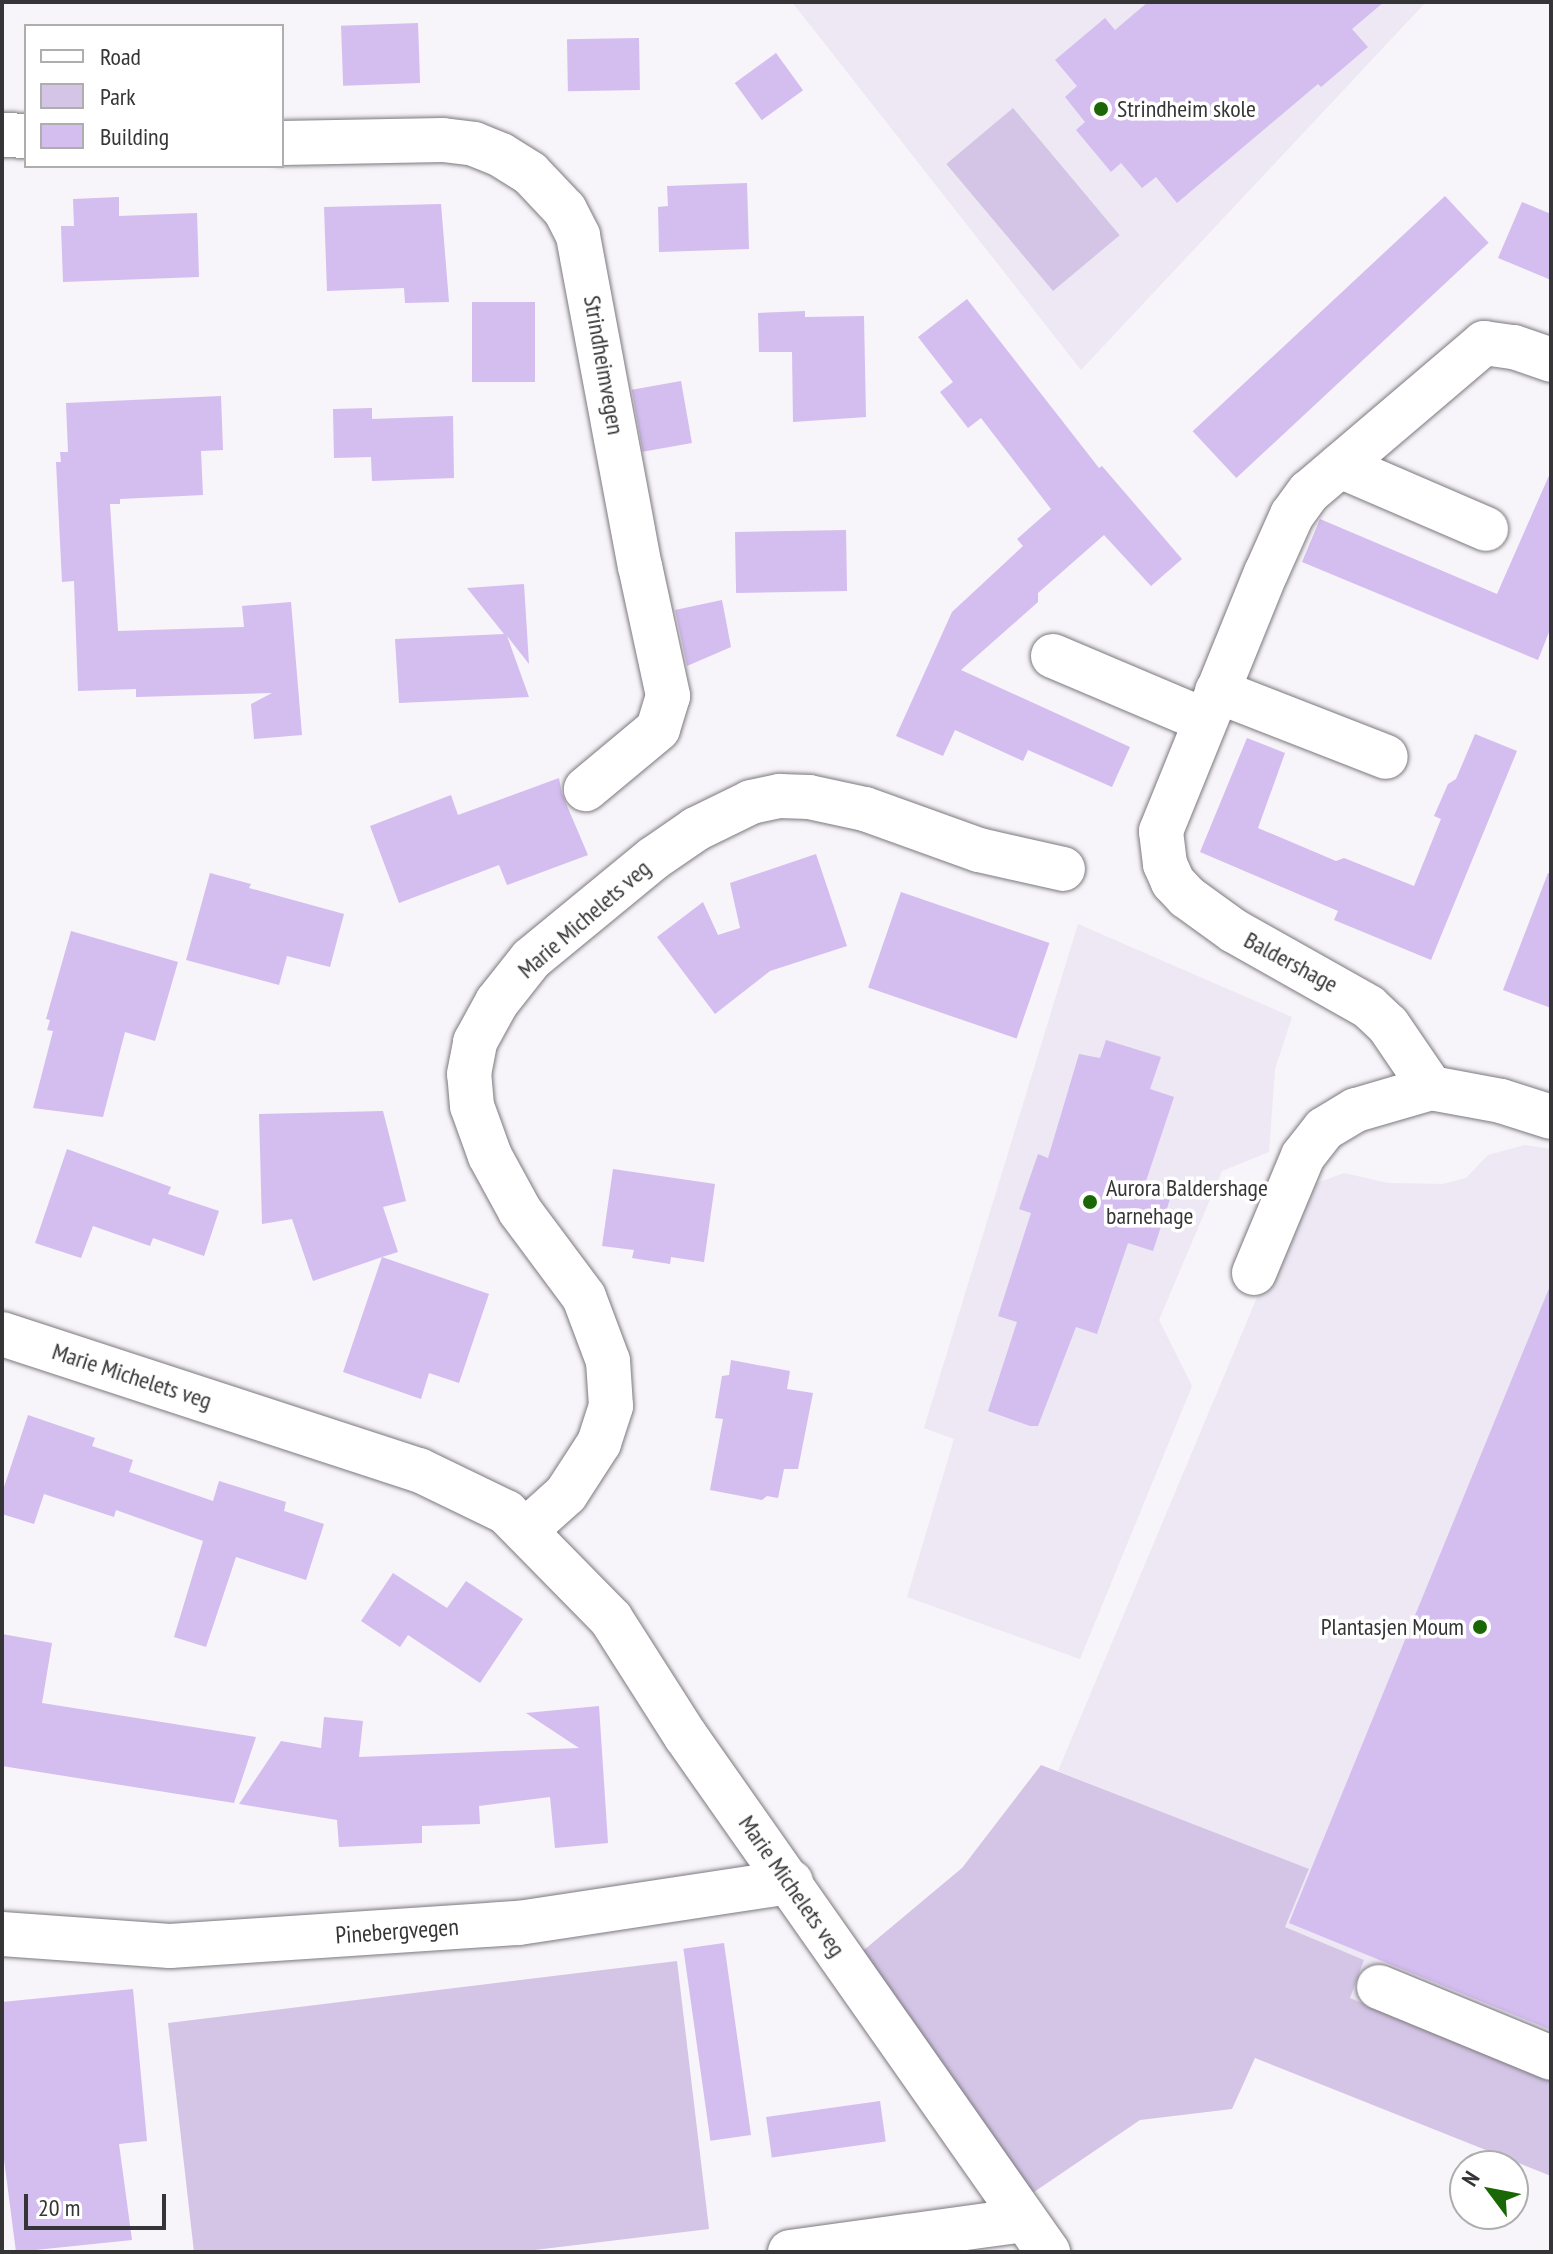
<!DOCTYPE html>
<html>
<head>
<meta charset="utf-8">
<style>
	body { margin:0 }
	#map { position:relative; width:1553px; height:2254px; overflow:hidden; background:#f7f4fa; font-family:"PT Sans Narrow",sans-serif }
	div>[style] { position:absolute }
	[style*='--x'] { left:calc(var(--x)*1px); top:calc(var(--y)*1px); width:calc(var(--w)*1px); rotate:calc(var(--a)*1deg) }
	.built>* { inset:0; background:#ede8f4 }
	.green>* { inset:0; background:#d4c5e6; transform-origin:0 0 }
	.building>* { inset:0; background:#d4bdef; transform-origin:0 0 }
	.roads { filter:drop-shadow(0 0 2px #7c797f) drop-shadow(0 0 2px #7c797f) }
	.minor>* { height:44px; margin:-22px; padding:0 22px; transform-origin:22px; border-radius:22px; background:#fff }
	.dots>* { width:22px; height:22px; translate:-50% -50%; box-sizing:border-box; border:4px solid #fff; border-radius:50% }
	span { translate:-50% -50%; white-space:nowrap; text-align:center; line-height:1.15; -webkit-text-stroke:7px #fff; paint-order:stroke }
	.poi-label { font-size:24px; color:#353436 }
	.left { translate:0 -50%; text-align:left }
	.right { translate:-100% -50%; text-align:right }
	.street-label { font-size:24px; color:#353436 }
	.frame { position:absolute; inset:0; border:4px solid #353436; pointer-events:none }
	.legend { position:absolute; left:24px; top:24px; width:260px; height:144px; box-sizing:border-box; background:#fff; border:2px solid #aeaeaf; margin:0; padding:10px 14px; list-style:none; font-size:24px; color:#353436 }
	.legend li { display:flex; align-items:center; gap:16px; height:40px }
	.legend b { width:40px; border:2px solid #aeaeaf }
	.north { position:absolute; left:1449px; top:2150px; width:80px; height:80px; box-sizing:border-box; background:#fff; border:2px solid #aeaeaf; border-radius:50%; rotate:302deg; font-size:22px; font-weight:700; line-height:32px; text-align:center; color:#353436 }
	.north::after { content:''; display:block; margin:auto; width:28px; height:36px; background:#196705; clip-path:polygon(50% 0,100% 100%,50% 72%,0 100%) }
	.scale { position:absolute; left:24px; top:2194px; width:142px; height:36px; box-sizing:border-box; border:4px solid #353436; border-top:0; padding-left:10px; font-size:24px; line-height:28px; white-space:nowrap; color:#353436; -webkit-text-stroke:6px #fff; paint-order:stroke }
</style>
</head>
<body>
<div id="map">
	<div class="built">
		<i style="clip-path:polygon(792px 2px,1426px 2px,1081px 370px)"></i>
		<i style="clip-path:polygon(1078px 924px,1292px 1017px,1275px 1069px,1269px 1152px,1222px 1171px,1159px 1320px,1192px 1386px,1080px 1659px,907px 1597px,954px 1439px,924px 1428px)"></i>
		<i style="clip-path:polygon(1525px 1145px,1551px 1149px,1551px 2080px,1349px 1998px,1364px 1960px,1285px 1927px,1309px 1870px,1058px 1771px,1303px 1188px,1344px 1173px,1388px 1183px,1443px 1184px,1466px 1178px,1488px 1155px)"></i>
	</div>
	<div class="green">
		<i style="left:1013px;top:108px;width:166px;height:87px;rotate:50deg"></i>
		<i style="clip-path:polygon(1041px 1765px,1309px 1869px,1285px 1927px,1364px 1960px,1350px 1998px,1551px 2080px,1551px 2176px,1255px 2058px,1232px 2109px,1140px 2120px,1015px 2205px,846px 1965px,962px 1868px)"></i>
		<i style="clip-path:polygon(677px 1961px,709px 2229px,518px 2252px,194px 2252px,168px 2023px)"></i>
	</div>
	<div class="building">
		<i style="clip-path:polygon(1148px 2px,1384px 2px,1352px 29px,1368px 47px,1321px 87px,1318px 84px,1177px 203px,1156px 177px,1142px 188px,1121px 163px,1111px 172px,1076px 130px,1085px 122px,1065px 97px,1077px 86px,1055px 60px,1105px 18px,1115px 30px)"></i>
		<i style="left:418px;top:23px;width:60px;height:77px;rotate:88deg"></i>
		<i style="left:639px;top:38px;width:52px;height:72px;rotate:89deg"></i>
		<i style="left:776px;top:53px;width:46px;height:51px;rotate:54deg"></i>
		<i style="clip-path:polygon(747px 183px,749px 249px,659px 252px,658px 207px,668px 206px,667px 186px)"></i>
		<i style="left:1445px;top:196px;width:64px;height:345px;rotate:47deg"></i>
		<i style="clip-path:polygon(119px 197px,119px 216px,197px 213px,199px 277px,63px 282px,61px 226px,74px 226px,73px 199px)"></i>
		<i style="clip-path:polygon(1522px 202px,1551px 214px,1551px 280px,1498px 258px)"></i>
		<i style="clip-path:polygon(441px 204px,449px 302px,405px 303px,404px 288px,327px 291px,324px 207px)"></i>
		<i style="clip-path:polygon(967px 299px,1099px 468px,1102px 466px,1182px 559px,1151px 586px,1104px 535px,1038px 593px,1038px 602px,961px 670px,1130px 747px,1112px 787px,1028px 750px,1023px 761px,955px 730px,943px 756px,896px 736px,952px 612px,1023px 546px,1017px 539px,1051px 509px,981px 418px,968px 428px,940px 392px,953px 382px,918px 337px)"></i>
		<i style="left:535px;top:302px;width:80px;height:63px;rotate:90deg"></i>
		<i style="clip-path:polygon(805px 311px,805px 317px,864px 316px,866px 417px,793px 422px,792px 352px,759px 352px,758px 313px)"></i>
		<i style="left:681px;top:381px;width:63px;height:50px;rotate:80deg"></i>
		<i style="clip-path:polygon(221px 396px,223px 450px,201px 451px,203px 495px,120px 499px,120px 504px,110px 504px,118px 631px,244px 627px,242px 606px,291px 602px,302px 735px,254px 739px,251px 704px,272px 693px,136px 697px,136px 689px,78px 691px,74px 581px,62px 582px,56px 462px,61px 462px,60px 452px,68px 452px,66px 403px)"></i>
		<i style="clip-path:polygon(372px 408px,372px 419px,453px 416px,454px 478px,372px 481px,371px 457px,334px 458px,333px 409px)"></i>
		<i style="clip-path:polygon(1551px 471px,1551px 627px,1538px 660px,1302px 562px,1320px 519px,1497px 594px)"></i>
		<i style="left:846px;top:530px;width:61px;height:111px;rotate:89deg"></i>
		<i style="clip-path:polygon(524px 584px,529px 664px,507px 636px,529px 697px,399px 703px,395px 639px,504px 634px,467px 588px)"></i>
		<i style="clip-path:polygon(722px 600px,731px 647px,687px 666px,675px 610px)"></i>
		<i style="clip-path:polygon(1475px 734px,1517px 751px,1431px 960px,1334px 920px,1338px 911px,1200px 852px,1247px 738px,1285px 753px,1258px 828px,1336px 861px,1344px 858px,1414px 886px,1441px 819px,1434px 816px,1448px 784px,1456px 779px)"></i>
		<i style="clip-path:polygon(559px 778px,562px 794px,588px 855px,507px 885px,499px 865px,399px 903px,370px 826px,451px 795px,458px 815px)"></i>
		<i style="clip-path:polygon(816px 854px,847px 946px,770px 971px,715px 1014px,657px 937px,703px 902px,718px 935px,740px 928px,730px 883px)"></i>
		<i style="clip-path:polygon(210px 873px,251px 884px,249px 888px,344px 914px,330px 967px,287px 956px,279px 985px,186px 960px)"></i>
		<i style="clip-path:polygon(1548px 873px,1551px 874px,1551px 1008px,1503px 990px)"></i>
		<i style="left:901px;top:892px;width:157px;height:101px;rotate:19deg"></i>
		<i style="clip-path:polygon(71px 931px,178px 962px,155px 1041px,125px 1032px,103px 1117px,33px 1108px,53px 1031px,47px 1030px,50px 1020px,46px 1019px)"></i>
		<i style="clip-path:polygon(1106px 1040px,1161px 1057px,1150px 1089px,1174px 1097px,1144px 1187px,1171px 1196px,1153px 1251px,1128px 1243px,1097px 1334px,1076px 1327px,1038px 1426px,1030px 1426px,988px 1411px,1017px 1322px,998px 1316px,1031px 1213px,1019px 1209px,1038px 1154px,1048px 1158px,1079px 1054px,1100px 1058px)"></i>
		<i style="clip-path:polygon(383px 1111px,406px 1201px,383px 1207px,398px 1252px,382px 1257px,489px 1294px,459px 1383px,429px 1373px,421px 1399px,343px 1372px,382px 1257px,313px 1281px,292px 1219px,262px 1224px,259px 1114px)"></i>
		<i style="clip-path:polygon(67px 1149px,171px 1187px,168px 1194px,219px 1211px,204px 1256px,153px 1238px,150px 1246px,93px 1226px,81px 1258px,35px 1243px)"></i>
		<i style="clip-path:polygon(613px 1169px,715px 1184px,704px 1262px,671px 1257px,670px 1264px,632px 1258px,634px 1250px,602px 1246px)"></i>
		<i style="clip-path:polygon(1550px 1286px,1551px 1286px,1551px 2030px,1289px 1923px)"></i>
		<i style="clip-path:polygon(731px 1360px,790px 1371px,787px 1389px,813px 1393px,798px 1469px,784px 1469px,778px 1498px,767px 1496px,762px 1500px,710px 1490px,723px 1419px,715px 1418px,722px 1376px,729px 1375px)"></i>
		<i style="clip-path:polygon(28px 1415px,95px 1438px,92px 1446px,133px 1460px,129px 1472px,213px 1501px,219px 1481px,286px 1502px,284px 1511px,324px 1524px,306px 1580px,236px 1557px,206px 1647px,174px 1637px,203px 1541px,116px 1510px,114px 1517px,44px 1494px,34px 1524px,2px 1514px,2px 1493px)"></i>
		<i style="clip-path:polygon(393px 1573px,447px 1608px,466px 1581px,523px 1619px,480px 1683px,408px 1635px,400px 1647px,361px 1621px)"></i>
		<i style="clip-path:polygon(2px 1634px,52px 1643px,42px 1703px,256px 1737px,234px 1803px,2px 1766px)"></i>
		<i style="clip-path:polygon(599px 1706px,608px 1843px,555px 1848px,550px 1797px,479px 1806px,480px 1824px,422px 1826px,422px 1843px,339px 1847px,337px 1820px,239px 1804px,281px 1741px,321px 1748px,324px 1717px,363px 1721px,359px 1757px,579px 1748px,526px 1713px)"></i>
		<i style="left:724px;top:1943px;width:194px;height:41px;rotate:82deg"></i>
		<i style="clip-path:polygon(133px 1989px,147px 2141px,119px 2144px,132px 2240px,16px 2252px,2px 2144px,2px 2002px)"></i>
		<i style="left:880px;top:2101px;width:41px;height:115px;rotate:82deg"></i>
	</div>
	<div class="roads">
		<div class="minor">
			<i style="--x:2;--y:135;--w:24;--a:2"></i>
			<i style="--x:282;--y:143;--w:161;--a:-1.1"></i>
			<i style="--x:443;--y:140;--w:31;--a:7"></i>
			<i style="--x:474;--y:144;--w:29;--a:22"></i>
			<i style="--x:501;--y:155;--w:34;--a:32"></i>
			<i style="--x:530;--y:173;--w:51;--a:46.6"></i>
			<i style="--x:565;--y:210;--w:29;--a:63"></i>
			<i style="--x:578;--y:236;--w:336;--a:79.4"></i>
			<i style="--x:640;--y:566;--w:133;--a:77.8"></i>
			<i style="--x:668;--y:696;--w:34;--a:107"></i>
			<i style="--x:658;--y:729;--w:94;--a:140.2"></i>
			<i style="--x:1340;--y:466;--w:159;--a:23.3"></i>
			<i style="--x:1053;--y:656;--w:164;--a:23"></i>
			<i style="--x:1217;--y:691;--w:181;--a:21.3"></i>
			<i style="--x:1431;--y:1088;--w:76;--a:-124.3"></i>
			<i style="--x:1388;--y:1025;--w:26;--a:-137"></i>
			<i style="--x:1369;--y:1007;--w:155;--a:-150.6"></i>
			<i style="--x:1234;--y:931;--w:58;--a:-144.1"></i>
			<i style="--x:1187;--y:897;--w:21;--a:-133"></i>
			<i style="--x:1173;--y:882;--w:20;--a:-114"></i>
			<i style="--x:1165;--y:864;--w:33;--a:-97"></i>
			<i style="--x:1161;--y:831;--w:279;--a:-67.9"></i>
			<i style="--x:1266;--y:573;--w:64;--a:-65.9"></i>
			<i style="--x:1292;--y:515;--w:29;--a:-54"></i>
			<i style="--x:1309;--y:492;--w:230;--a:-40.4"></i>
			<i style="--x:1484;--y:343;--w:30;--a:8"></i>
			<i style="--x:1514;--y:347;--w:39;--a:19"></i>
			<i style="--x:1254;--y:1273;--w:127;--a:-67.3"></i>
			<i style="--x:1303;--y:1156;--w:34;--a:-52"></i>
			<i style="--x:1324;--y:1129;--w:37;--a:-31"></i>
			<i style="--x:1356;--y:1110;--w:78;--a:-16.3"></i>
			<i style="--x:1431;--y:1088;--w:71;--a:10.5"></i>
			<i style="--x:1501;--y:1101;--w:52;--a:17.7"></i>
			<i style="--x:2;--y:1334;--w:439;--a:18.1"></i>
			<i style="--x:419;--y:1470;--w:97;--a:25.8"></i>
			<i style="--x:506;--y:1512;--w:150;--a:45.5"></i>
			<i style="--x:611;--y:1619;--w:138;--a:57.5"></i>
			<i style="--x:685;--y:1735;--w:632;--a:54.93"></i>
			<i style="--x:526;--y:1530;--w:54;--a:-42"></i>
			<i style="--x:566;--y:1494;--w:61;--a:-57.1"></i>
			<i style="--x:599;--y:1443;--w:39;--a:-72"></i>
			<i style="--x:611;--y:1406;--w:45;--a:-93.8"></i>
			<i style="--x:608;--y:1361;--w:68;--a:-110.6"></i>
			<i style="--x:584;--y:1297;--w:107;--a:-126.7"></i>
			<i style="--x:520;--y:1211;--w:63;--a:-118.6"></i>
			<i style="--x:490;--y:1156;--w:53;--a:-109.8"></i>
			<i style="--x:472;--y:1106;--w:32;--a:-95"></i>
			<i style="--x:469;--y:1074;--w:33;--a:-79"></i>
			<i style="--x:475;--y:1042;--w:46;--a:-61.2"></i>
			<i style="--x:497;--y:1002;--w:55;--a:-51.7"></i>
			<i style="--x:531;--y:959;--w:159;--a:-39.4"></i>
			<i style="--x:654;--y:858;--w:51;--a:-34.6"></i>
			<i style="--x:696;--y:829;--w:61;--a:-26.1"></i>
			<i style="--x:751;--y:802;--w:30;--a:-12"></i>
			<i style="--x:780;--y:796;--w:29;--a:2"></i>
			<i style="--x:809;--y:797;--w:57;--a:12.1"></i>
			<i style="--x:865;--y:809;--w:121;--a:19.8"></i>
			<i style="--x:979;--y:850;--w:86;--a:12.7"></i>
			<i style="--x:2;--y:1934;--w:168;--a:4.1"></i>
			<i style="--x:170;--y:1946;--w:350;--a:-3.8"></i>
			<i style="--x:519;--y:1923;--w:275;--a:-8.6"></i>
			<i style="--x:1379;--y:1987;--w:186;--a:22.4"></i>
			<i style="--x:790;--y:2252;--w:237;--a:-7.8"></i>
		</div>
	</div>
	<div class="dots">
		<i style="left:1101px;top:109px;background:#196705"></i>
		<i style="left:1090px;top:1202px;background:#196705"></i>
		<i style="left:1480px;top:1627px;background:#196705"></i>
	</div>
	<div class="poi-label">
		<span class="left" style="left:1117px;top:109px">Strindheim skole</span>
		<span class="left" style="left:1106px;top:1202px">Aurora Baldershage<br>barnehage</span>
		<span class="right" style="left:1464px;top:1627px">Plantasjen Moum</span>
	</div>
	<div class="street-label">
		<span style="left:604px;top:365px;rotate:80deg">Strindheimvegen</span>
		<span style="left:584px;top:919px;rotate:-41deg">Marie Michelets veg</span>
		<span style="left:1291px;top:962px;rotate:28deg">Baldershage</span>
		<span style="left:132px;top:1376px;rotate:18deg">Marie Michelets veg</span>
		<span style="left:792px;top:1886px;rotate:55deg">Marie Michelets veg</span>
		<span style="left:397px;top:1931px;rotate:-4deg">Pinebergvegen</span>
	</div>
	<div class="frame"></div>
	<ul class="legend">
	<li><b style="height:10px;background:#fff"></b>Road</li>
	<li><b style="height:22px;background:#d4c5e6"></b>Park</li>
	<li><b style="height:22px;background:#d4bdef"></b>Building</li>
	</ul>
	<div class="north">N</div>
	<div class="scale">20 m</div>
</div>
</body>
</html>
